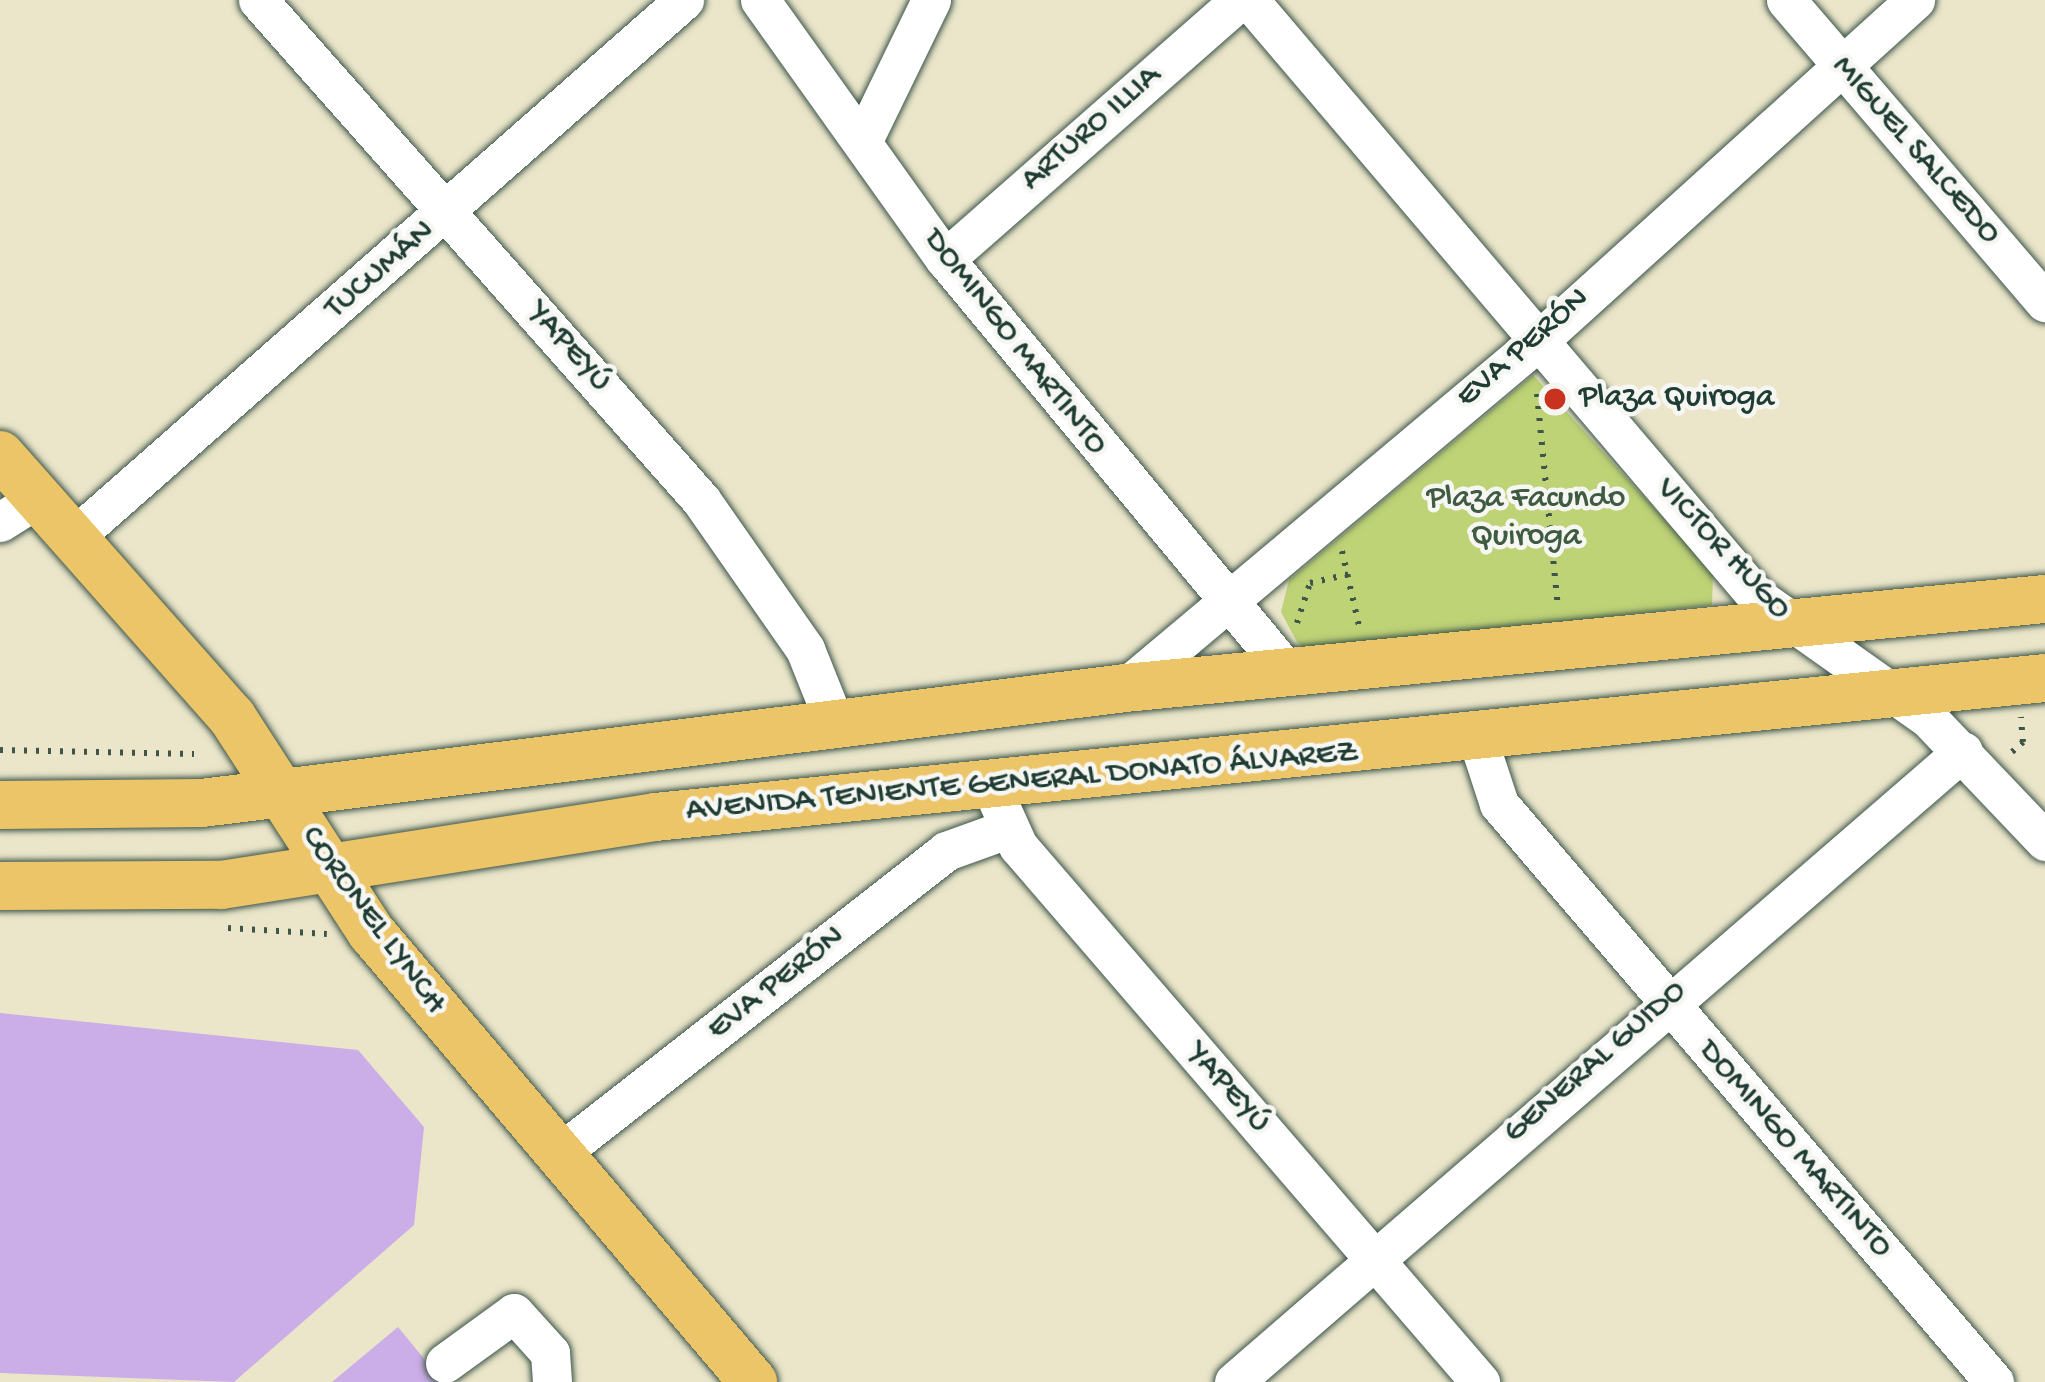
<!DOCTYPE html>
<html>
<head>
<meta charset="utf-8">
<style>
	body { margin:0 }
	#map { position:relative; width:2045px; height:1382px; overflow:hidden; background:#ebe6ca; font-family:"Gochi Hand",sans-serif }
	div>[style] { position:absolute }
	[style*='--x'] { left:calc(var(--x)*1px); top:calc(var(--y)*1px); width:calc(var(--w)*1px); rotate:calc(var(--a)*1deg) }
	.green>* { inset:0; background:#bed276 }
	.building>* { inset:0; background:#cbade7 }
	.path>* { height:6px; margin-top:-3px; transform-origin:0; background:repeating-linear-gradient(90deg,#3e564a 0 3px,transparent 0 12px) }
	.roads { filter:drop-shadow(0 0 3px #3e564a) drop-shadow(0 0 3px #3e564a) }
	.minor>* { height:39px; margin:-19.5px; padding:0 19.5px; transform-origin:19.5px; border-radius:19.5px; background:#fff }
	.major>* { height:48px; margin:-24px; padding:0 24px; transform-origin:24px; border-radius:24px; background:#edc569 }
	.dots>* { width:33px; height:33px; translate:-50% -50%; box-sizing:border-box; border:6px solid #f6f6f2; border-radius:50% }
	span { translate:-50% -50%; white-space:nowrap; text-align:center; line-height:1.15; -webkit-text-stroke:9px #f6f6f2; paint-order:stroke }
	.street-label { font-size:33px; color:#1f3d34 }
	.poi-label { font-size:33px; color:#1f3d34 }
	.left { translate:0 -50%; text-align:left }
	.park-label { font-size:33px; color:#3f5b41 }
</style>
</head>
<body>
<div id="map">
	<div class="green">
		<i style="clip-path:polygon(1533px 375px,1713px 573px,1712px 605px,1307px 650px,1297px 642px,1281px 612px,1289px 580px)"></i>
	</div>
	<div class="building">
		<i style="clip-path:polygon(0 1013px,358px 1050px,424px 1127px,414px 1225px,234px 1382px,0 1373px)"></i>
		<i style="clip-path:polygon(398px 1327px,443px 1382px,332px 1382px)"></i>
	</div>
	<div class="path">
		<i style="--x:1537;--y:394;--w:214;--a:84.4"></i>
		<i style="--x:1342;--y:551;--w:77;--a:77.2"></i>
		<i style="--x:1297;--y:623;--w:42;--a:-72"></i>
		<i style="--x:1310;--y:583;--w:41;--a:-12.7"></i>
		<i style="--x:0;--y:750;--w:194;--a:1.2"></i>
		<i style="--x:2012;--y:752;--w:15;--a:-42"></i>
		<i style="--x:2023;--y:742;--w:25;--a:-95"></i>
		<i style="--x:228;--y:928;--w:99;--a:3.5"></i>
	</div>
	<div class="roads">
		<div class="minor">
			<i style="--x:258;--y:0;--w:668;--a:48.46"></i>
			<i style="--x:701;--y:500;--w:182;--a:55.1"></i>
			<i style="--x:805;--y:649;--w:81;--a:68.2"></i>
			<i style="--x:760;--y:0;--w:318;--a:54.5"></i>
			<i style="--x:945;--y:259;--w:535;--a:50.3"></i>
			<i style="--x:1249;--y:0;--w:784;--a:49.6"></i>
			<i style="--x:1757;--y:597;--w:209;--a:35.3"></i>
			<i style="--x:1928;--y:718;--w:170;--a:46.4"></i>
			<i style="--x:1786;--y:0;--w:398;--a:49.4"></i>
			<i style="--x:866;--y:134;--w:149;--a:-64.1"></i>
			<i style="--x:945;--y:259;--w:393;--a:-41.3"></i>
			<i style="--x:0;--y:522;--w:45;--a:-32.3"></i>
			<i style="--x:74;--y:537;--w:813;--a:-41.36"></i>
			<i style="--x:1125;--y:688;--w:538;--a:-40.02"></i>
			<i style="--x:1537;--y:342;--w:510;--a:-42.14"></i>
			<i style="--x:1478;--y:740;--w:67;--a:71.8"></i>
			<i style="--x:1499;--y:804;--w:761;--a:49.42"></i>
			<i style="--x:991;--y:786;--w:66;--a:65.8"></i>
			<i style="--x:1018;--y:846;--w:708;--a:49.24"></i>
			<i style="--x:556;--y:1156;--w:495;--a:-38"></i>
			<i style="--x:946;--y:851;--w:65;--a:-19.8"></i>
			<i style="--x:445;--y:1363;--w:85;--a:-35.9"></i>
			<i style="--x:514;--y:1313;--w:54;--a:48"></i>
			<i style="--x:550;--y:1353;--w:29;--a:86"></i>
			<i style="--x:1234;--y:1382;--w:964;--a:-40.88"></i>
		</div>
		<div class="major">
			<i style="--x:0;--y:455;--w:350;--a:48.5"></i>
			<i style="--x:232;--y:717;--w:257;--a:57.1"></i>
			<i style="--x:372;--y:933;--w:589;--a:49.68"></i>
			<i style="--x:0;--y:805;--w:202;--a:-0.6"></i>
			<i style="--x:202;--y:803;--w:930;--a:-7.1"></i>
			<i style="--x:1125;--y:688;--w:924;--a:-5.53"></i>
			<i style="--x:0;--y:886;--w:221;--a:-0.3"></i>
			<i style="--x:221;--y:885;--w:439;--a:-8.9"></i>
			<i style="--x:655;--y:817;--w:1397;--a:-5.71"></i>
		</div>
	</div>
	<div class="dots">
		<i style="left:1555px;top:399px;background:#c8321e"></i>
	</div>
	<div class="street-label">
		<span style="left:1092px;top:129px;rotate:-41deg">ARTURO ILLIA</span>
		<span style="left:1915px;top:151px;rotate:49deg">MIGUEL SALCEDO</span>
		<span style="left:381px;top:271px;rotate:-41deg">TUCUMÁN</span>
		<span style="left:1014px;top:343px;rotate:52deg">DOMINGO MARTINTO</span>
		<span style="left:568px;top:348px;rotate:49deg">YAPEYÚ</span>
		<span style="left:1524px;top:349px;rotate:-41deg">EVA PERÓN</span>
		<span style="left:1722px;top:550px;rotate:47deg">VICTOR HUGO</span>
		<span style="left:1022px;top:783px;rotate:-5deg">AVENIDA TENIENTE GENERAL DONATO ÁLVAREZ</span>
		<span style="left:372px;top:921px;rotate:54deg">CORONEL LYNCH</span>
		<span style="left:777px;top:984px;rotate:-38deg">EVA PERÓN</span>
		<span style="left:1596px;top:1063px;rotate:-41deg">GENERAL GUIDO</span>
		<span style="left:1227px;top:1089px;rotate:49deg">YAPEYÚ</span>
		<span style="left:1794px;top:1150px;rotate:49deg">DOMINGO MARTINTO</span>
	</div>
	<div class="poi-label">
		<span class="left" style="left:1579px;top:399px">Plaza Quiroga</span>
	</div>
	<div class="park-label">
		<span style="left:1526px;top:519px">Plaza Facundo<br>Quiroga</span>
	</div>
</div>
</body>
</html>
